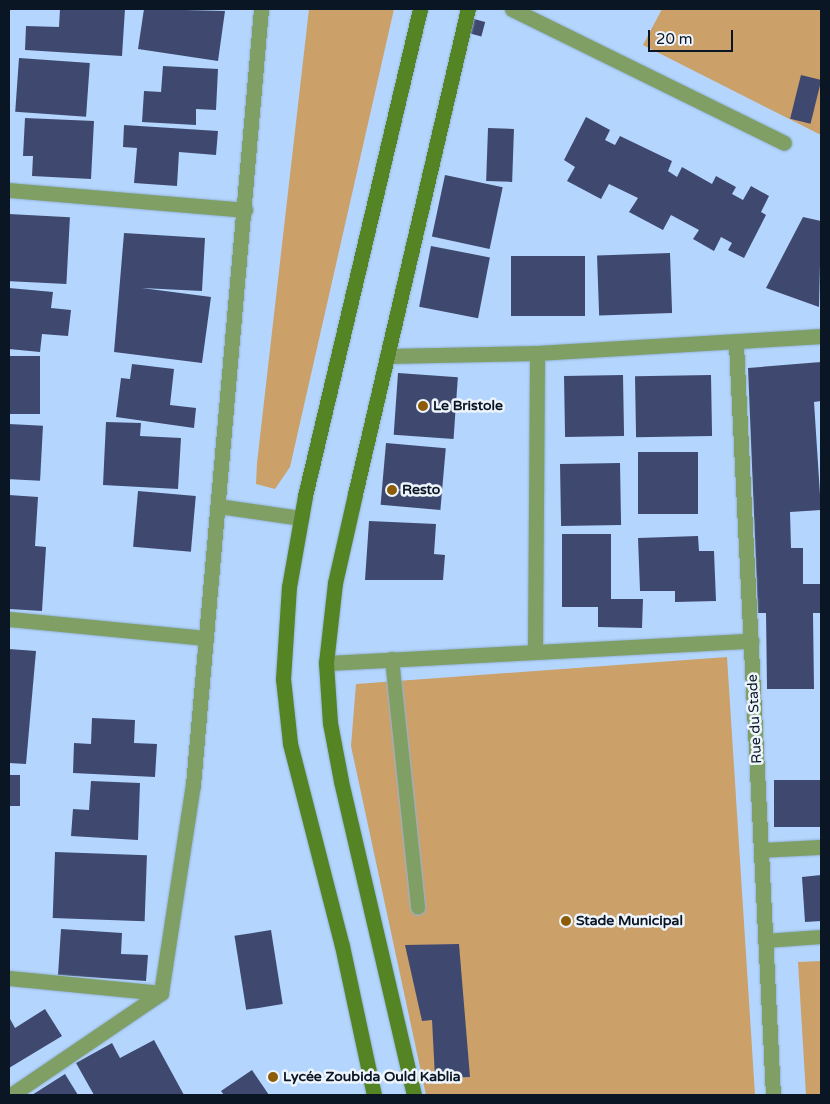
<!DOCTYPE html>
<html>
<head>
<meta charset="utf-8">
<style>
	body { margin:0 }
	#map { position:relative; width:830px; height:1104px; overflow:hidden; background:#b4d6fe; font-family:"Varela Round",sans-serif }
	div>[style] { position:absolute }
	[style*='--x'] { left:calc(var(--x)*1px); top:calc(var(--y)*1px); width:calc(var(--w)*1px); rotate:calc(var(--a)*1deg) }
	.green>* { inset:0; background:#cba069 }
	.building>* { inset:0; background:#3f496f; transform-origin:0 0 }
	.roads { filter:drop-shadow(0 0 1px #95b3d7) drop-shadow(0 0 1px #95b3d7) }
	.service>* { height:14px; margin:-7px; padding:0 7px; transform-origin:7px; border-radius:7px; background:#7f9f65 }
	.minor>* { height:15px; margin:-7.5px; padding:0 7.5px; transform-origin:7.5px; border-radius:7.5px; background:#7f9f65 }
	.secondary>* { height:15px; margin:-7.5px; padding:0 7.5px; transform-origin:7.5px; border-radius:7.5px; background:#558424 }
	.dots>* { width:14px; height:14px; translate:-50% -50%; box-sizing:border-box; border:2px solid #eef5fd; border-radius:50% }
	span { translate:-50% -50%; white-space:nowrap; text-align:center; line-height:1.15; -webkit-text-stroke:5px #eef5fd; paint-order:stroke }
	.poi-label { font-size:14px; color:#0a1624; font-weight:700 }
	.left { translate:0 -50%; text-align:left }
	.street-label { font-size:14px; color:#0a1624 }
	.frame { position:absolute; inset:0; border:10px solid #0a1624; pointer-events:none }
	.scale { position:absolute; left:648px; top:30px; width:85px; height:22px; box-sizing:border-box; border:2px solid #0a1624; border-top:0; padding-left:6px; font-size:15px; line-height:18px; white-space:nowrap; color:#0a1624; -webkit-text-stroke:4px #eef5fd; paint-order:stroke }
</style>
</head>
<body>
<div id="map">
	<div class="green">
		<i style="clip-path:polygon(309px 9px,394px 9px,290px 467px,275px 489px,256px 484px,257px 463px)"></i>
		<i style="clip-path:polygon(662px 9px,821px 9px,821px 135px,643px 45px)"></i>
		<i style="clip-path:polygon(727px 657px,755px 1095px,426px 1095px,351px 746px,356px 684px)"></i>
		<i style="clip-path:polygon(821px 961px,821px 1095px,806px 1095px,798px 962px)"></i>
	</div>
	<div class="building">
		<i style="clip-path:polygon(60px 9px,125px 9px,122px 56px,25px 50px,26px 26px,59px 27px)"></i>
		<i style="clip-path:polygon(144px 9px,225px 11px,218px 61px,138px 49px)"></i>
		<i style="left:463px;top:16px;width:23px;height:15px;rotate:15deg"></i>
		<i style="left:19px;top:58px;width:71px;height:54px;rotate:4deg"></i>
		<i style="clip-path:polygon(163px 66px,218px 69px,216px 110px,196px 109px,196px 125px,142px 122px,144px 91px,161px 92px)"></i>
		<i style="left:801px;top:75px;width:21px;height:45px;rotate:14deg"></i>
		<i style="clip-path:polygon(586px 117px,610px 130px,605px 140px,615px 145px,620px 136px,672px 161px,668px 171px,677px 177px,682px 167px,712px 184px,716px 176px,736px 187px,732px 194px,743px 200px,751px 186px,769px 196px,761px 212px,766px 215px,744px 258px,728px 250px,732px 243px,721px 237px,714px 251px,693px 239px,699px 230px,671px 215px,663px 230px,629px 212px,638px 198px,609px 184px,601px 199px,567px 181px,575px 167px,564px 160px)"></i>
		<i style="clip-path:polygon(25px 118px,94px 121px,91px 179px,32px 176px,33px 156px,23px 156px)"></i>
		<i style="clip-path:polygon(124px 125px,218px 131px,216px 155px,179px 152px,177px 186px,134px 183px,137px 148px,123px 147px)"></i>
		<i style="left:488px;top:128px;width:26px;height:53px;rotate:2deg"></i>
		<i style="left:445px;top:175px;width:59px;height:63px;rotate:12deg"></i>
		<i style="left:9px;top:214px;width:61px;height:67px;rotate:3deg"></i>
		<i style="clip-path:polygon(803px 217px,821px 221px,819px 307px,766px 288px)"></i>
		<i style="clip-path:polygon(124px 233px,205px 238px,202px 291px,142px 288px,211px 297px,202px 363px,114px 352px)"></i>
		<i style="left:431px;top:246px;width:60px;height:62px;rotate:11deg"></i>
		<i style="left:670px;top:253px;width:60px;height:73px;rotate:88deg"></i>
		<i style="left:511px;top:256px;width:74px;height:60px"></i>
		<i style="clip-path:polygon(9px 288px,53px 292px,51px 308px,71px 310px,68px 336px,42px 334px,40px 352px,9px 349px)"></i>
		<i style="left:9px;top:356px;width:31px;height:58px"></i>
		<i style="clip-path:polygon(821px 362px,821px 401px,814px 402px,821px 510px,790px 512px,791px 548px,803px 548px,803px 584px,821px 584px,821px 613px,813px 613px,814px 689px,767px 689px,766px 613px,758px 613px,748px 368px)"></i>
		<i style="clip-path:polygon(132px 364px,174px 369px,170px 405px,196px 408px,194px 428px,116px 417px,121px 378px,130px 379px)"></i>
		<i style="left:398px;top:373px;width:60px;height:62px;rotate:4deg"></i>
		<i style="left:623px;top:375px;width:61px;height:59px;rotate:89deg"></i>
		<i style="left:711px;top:375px;width:61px;height:76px;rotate:89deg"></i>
		<i style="clip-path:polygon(106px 422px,141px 423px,140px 436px,181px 438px,178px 489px,103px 485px)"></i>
		<i style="left:9px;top:424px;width:34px;height:55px;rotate:3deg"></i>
		<i style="left:386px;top:443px;width:60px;height:62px;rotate:5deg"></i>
		<i style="left:638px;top:452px;width:60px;height:62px"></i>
		<i style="left:620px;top:463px;width:62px;height:60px;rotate:89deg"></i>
		<i style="left:138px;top:491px;width:58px;height:56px;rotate:5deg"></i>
		<i style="clip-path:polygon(9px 495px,38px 497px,35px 546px,46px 547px,42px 611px,9px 609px)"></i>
		<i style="clip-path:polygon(369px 521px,436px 524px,434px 554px,445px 555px,443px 580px,365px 580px)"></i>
		<i style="clip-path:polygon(562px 534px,611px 534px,611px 599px,643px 599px,642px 628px,598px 627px,598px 607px,562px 607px)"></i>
		<i style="clip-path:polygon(698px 536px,699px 551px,714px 551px,716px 601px,675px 602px,675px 591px,640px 591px,638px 538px)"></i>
		<i style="clip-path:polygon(9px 649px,36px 651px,26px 764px,9px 763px)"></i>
		<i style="clip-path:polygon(92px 718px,135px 720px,134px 743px,157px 744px,155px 777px,73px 773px,74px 743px,91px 744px)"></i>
		<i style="left:9px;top:775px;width:11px;height:31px"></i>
		<i style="left:821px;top:780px;width:47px;height:47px;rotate:90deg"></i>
		<i style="clip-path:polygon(91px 781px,140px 783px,138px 840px,71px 836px,73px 809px,89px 810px)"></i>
		<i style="left:55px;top:852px;width:92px;height:66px;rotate:2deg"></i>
		<i style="clip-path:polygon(821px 875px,821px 921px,805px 922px,802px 877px)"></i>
		<i style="clip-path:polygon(61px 929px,122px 933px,121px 954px,148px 955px,146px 981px,58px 975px)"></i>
		<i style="left:271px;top:930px;width:75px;height:37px;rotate:81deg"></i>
		<i style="clip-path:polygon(459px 944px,470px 1077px,435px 1078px,432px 1020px,422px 1021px,405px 945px)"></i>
		<i style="clip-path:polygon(45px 1009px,62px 1036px,9px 1068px,9px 1017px,15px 1028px)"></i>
		<i style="clip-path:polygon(154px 1040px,184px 1095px,94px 1095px,76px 1063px,112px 1043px,120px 1058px)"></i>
		<i style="clip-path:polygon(252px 1070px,269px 1095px,224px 1095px,221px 1091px)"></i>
		<i style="clip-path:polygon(65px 1074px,78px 1095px,32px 1095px)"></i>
	</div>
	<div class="roads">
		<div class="service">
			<i style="--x:392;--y:659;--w:250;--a:84"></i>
			<i style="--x:765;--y:941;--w:56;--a:-4.1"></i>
		</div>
		<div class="minor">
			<i style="--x:512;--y:9;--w:303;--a:26.2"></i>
			<i style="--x:9;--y:190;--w:237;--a:4.8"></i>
			<i style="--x:736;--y:344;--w:752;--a:87.18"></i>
			<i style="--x:387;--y:356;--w:150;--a:-1.1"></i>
			<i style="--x:537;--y:353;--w:285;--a:-3.4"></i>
			<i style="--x:218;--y:506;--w:84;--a:8.2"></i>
			<i style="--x:9;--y:619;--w:198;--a:5.5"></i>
			<i style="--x:535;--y:650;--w:297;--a:-89.6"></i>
			<i style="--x:326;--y:663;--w:426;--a:-3"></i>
			<i style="--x:761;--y:850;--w:60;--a:-2.9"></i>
			<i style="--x:9;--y:978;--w:153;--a:5.6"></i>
			<i style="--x:11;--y:1095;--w:181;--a:-34.2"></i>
			<i style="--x:161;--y:993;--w:210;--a:-81.3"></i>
			<i style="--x:193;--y:785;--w:779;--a:-84.99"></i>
		</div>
		<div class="secondary">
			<i style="--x:374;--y:1095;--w:152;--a:-102.1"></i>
			<i style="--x:342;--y:946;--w:210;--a:-104.4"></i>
			<i style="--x:290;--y:743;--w:64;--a:-96.2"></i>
			<i style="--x:283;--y:679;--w:92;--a:-86.3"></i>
			<i style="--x:289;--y:587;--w:92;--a:-80"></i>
			<i style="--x:305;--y:496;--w:500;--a:-76.71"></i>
			<i style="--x:414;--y:1095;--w:322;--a:-103.1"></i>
			<i style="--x:341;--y:781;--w:59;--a:-100.7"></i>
			<i style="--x:330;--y:723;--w:60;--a:-93.8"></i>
			<i style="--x:326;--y:663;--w:81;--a:-83.6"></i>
			<i style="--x:335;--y:583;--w:91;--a:-77.3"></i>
			<i style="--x:355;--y:494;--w:498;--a:-76.9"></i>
		</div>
	</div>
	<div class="dots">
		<i style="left:423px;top:406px;background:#8d5c07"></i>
		<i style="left:392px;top:490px;background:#8d5c07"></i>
		<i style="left:566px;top:921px;background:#8d5c07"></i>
		<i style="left:273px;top:1077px;background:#8d5c07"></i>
	</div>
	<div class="poi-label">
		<span class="left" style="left:433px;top:406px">Le Bristole</span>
		<span class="left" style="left:402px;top:490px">Resto</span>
		<span class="left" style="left:576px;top:921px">Stade Municipal</span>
		<span class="left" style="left:283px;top:1077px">Lycée Zoubida Ould Kablia</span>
	</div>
	<div class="street-label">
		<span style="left:755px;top:719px;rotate:-93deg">Rue du Stade</span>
	</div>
	<div class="frame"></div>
	<div class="scale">20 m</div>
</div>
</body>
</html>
